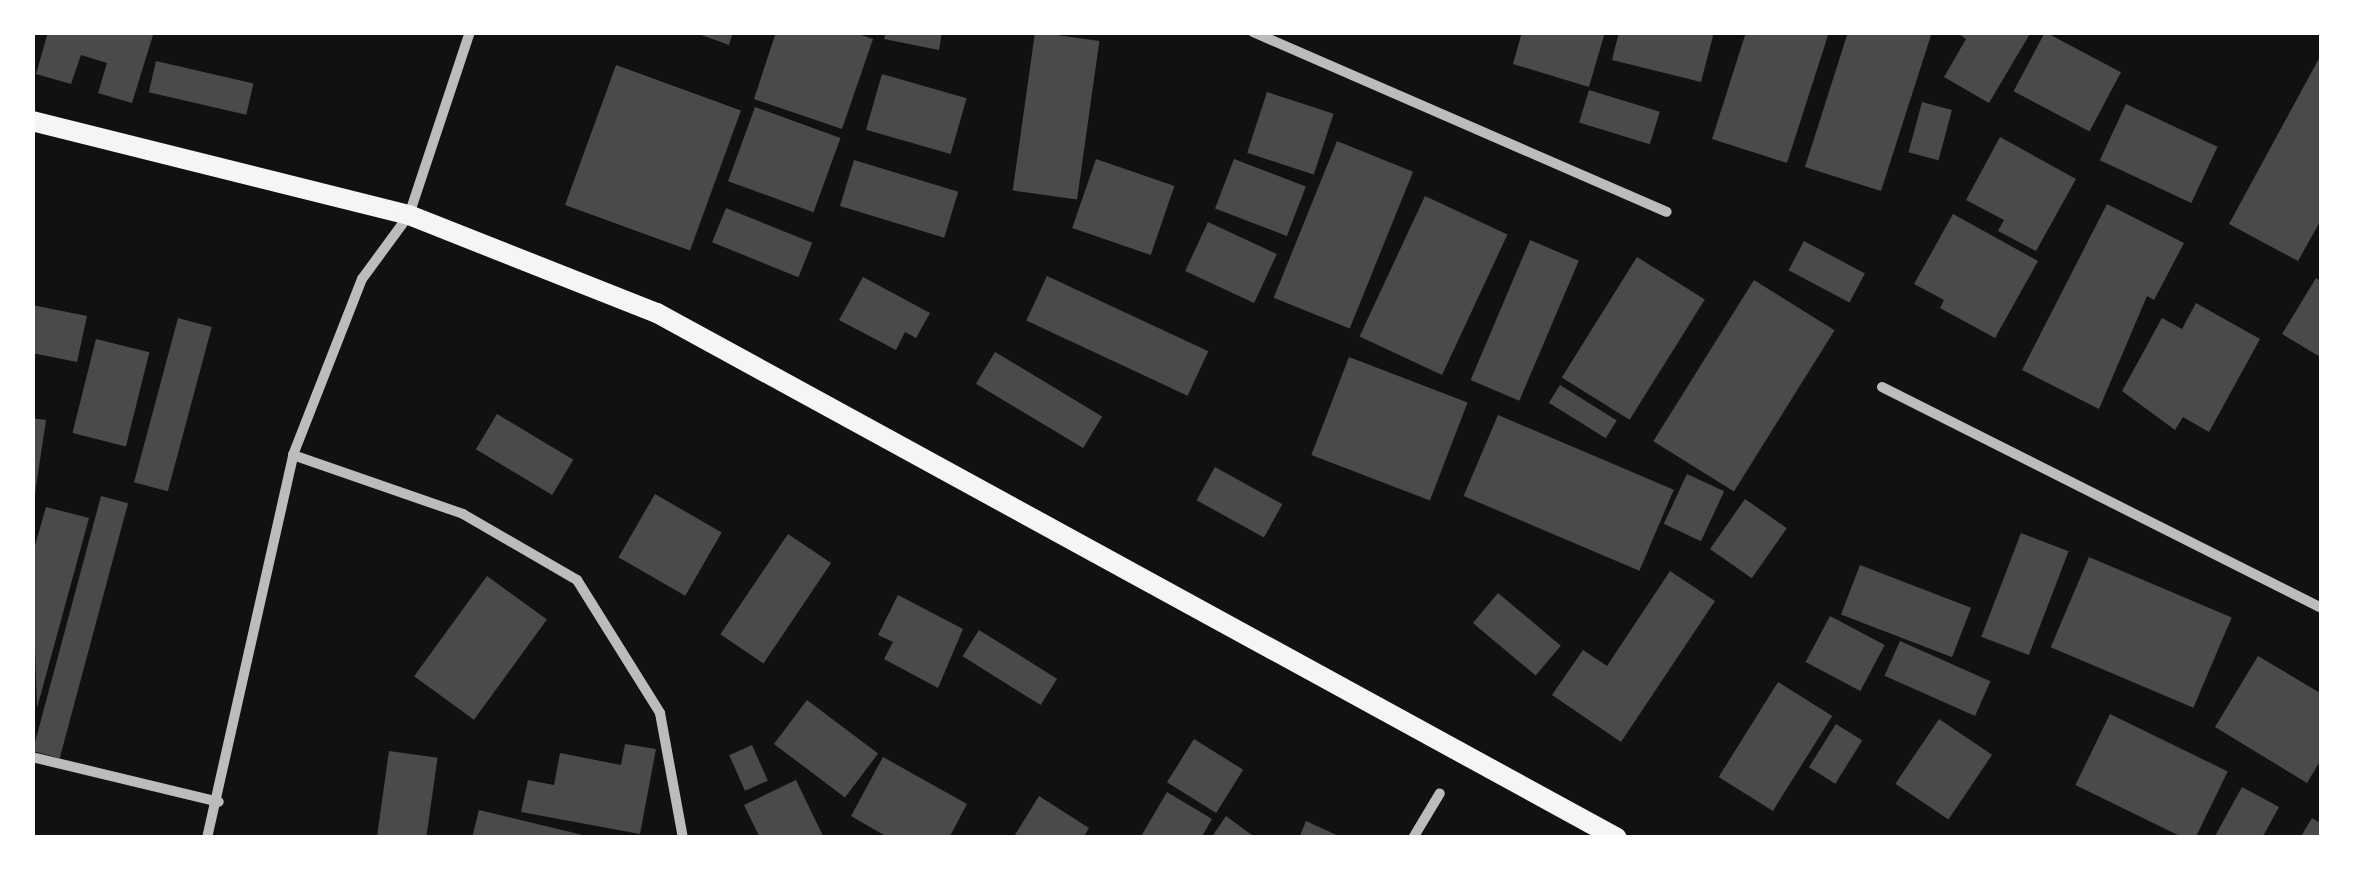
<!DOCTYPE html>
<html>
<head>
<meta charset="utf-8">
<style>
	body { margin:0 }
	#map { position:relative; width:2354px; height:870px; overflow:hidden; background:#111; font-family:"Fira Sans Condensed",sans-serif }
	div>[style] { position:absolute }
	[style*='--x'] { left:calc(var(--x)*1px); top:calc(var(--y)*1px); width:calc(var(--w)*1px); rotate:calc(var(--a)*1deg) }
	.building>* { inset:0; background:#4a4a4a; transform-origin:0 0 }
	.minor>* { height:10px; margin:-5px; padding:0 5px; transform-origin:5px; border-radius:5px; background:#bcbcbc }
	.secondary>* { height:20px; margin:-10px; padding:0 10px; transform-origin:10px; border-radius:10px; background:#f5f5f5 }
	span { translate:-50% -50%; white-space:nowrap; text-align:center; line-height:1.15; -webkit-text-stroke:10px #fff; paint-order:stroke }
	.frame { position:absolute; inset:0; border:35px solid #fff; pointer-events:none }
</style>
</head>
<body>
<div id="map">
	<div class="building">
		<i style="clip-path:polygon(48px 32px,153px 35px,132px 103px,98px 93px,107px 63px,81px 55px,71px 84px,36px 74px)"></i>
		<i style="clip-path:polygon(693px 32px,733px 32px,729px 45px)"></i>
		<i style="clip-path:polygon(776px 32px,852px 32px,873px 39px,842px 129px,754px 99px)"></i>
		<i style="clip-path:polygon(886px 32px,942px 32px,939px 50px,884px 39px)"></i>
		<i style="left:1035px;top:32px;width:65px;height:160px;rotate:8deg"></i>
		<i style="clip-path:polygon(1522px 32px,1605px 32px,1589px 87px,1513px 64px)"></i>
		<i style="clip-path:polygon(1619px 32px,1714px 32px,1701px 82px,1612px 60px)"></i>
		<i style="clip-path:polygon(1746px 32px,1829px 32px,1787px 163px,1712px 139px)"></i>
		<i style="clip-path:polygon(1848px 32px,1932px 32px,1881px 191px,1805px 167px)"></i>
		<i style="clip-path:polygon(1956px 32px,2031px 32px,1989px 103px,1944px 77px,1966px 39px)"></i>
		<i style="left:2045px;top:32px;width:86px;height:67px;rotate:28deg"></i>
		<i style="clip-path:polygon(2322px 53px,2322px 218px,2298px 261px,2229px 224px)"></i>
		<i style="left:156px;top:61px;width:100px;height:32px;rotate:13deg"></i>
		<i style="left:616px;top:65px;width:133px;height:149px;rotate:20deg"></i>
		<i style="left:882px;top:74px;width:88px;height:58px;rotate:16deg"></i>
		<i style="left:1589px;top:90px;width:74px;height:34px;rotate:17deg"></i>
		<i style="left:1267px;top:92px;width:70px;height:64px;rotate:18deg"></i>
		<i style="left:1922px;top:102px;width:31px;height:52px;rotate:15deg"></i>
		<i style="left:2126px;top:104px;width:101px;height:62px;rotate:25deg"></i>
		<i style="left:755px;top:107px;width:91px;height:79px;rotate:20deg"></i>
		<i style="clip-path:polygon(2000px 137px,2076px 179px,2036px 251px,1998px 231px,2004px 220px,1966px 200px)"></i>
		<i style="left:1337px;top:141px;width:82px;height:169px;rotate:22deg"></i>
		<i style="left:1096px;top:159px;width:83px;height:73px;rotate:19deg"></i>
		<i style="left:1234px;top:159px;width:77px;height:53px;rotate:21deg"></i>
		<i style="left:854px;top:160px;width:109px;height:48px;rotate:17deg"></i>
		<i style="left:1425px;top:196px;width:91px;height:155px;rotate:25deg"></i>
		<i style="clip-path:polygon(2107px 204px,2184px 243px,2154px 300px,2147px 296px,2099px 409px,2022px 370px)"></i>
		<i style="left:726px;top:208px;width:93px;height:37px;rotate:22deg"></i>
		<i style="clip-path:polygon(1953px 214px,2038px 261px,1995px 338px,1940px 308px,1944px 300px,1914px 284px)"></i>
		<i style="left:1208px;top:222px;width:76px;height:54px;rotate:25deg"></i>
		<i style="left:1530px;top:240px;width:53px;height:152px;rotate:23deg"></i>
		<i style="left:1804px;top:241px;width:69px;height:33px;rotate:28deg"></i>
		<i style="left:1637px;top:257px;width:80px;height:142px;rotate:32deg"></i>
		<i style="left:1047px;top:276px;width:178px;height:49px;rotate:25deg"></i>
		<i style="clip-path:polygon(863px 277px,930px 313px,916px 338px,905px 332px,896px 350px,839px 320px)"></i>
		<i style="clip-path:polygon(2316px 278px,2322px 282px,2322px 358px,2282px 334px)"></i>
		<i style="left:1754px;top:280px;width:95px;height:190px;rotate:32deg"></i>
		<i style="clip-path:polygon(2196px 303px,2260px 339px,2209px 432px,2183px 417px,2175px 430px,2122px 391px,2162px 318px,2182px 329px)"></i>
		<i style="clip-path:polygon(32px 305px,87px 316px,77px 362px,32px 353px)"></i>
		<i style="left:178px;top:318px;width:35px;height:170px;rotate:15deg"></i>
		<i style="left:96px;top:339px;width:55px;height:97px;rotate:14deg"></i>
		<i style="left:995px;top:352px;width:125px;height:37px;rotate:31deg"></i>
		<i style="left:1349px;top:357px;width:127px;height:105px;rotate:21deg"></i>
		<i style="left:1560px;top:385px;width:67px;height:21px;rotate:32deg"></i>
		<i style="left:497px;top:414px;width:89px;height:41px;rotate:31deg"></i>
		<i style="left:1498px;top:415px;width:191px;height:88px;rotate:23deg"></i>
		<i style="clip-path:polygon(32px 418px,46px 420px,35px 493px,32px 493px)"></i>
		<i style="left:1215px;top:467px;width:77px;height:38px;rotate:29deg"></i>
		<i style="left:1687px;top:474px;width:41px;height:55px;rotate:25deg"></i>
		<i style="left:655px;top:494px;width:77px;height:73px;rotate:30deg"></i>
		<i style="left:101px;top:496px;width:28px;height:264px;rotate:15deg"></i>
		<i style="left:1745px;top:499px;width:51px;height:61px;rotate:35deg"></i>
		<i style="clip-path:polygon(46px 507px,89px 518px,37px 708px,32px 556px)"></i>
		<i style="left:2021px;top:533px;width:51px;height:111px;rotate:21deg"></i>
		<i style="left:788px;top:534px;width:52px;height:121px;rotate:34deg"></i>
		<i style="left:2089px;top:557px;width:155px;height:98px;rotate:23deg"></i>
		<i style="left:1860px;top:565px;width:119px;height:53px;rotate:21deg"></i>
		<i style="clip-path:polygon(1670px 571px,1715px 601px,1621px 742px,1552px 695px,1583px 650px,1607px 666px)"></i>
		<i style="left:487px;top:576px;width:74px;height:124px;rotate:36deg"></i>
		<i style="left:1498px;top:593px;width:82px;height:39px;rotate:40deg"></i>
		<i style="clip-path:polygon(898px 595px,963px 629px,938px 688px,884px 659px,893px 642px,878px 635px)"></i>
		<i style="left:1830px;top:616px;width:62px;height:52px;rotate:28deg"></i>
		<i style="left:979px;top:630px;width:92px;height:31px;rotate:32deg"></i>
		<i style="left:1900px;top:641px;width:99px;height:38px;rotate:24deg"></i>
		<i style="clip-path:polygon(2258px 656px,2322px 694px,2322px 758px,2307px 783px,2215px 727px)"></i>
		<i style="left:1778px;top:682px;width:64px;height:112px;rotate:32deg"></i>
		<i style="left:807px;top:700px;width:89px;height:55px;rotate:37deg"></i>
		<i style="left:2110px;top:714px;width:131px;height:79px;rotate:26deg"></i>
		<i style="left:1939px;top:719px;width:64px;height:78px;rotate:34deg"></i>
		<i style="left:1836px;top:724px;width:31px;height:51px;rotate:32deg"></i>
		<i style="left:1194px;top:739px;width:58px;height:51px;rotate:32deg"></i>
		<i style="clip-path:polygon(625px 744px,656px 749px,640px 834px,521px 812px,528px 780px,554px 785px,560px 753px,621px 765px)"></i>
		<i style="left:752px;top:745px;width:39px;height:25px;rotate:66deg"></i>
		<i style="left:389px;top:751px;width:49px;height:88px;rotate:8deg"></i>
		<i style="clip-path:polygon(883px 757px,967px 804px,949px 838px,889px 838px,851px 816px)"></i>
		<i style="clip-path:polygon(796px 780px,824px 838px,760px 838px,744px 805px)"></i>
		<i style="clip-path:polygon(2242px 787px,2279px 807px,2262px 838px,2214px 838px)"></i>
		<i style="clip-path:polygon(1167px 792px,1212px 819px,1201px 838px,1140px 838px)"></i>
		<i style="clip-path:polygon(1039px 796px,1089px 828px,1083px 838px,1013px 838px)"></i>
		<i style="clip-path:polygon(479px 810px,587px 836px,587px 838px,472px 838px)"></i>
		<i style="clip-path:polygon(1226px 816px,1256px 838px,1211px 838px)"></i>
		<i style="clip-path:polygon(2312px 818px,2322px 824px,2322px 838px,2300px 838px)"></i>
		<i style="clip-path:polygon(1306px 821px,1343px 838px,1299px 838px)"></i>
	</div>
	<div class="minor">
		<i style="--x:1253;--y:32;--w:451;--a:23.5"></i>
		<i style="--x:1882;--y:387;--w:492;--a:26.7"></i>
		<i style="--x:293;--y:455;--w:180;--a:19.1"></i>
		<i style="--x:463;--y:514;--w:132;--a:30.1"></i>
		<i style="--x:577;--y:580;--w:157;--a:58"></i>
		<i style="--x:660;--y:713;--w:127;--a:79.6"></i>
		<i style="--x:32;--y:757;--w:192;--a:13.5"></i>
		<i style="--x:207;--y:838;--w:393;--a:-77.3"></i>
		<i style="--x:293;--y:455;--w:189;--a:-68.6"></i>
		<i style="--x:362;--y:279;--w:79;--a:-53.7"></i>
		<i style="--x:409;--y:215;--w:193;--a:-71.6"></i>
		<i style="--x:1413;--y:838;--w:52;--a:-59"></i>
	</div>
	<div class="secondary">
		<i style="--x:32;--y:121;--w:389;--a:14"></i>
		<i style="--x:409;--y:215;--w:267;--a:21.6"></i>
		<i style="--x:657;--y:313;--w:1094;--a:28.67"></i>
	</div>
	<div class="frame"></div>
</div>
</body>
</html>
